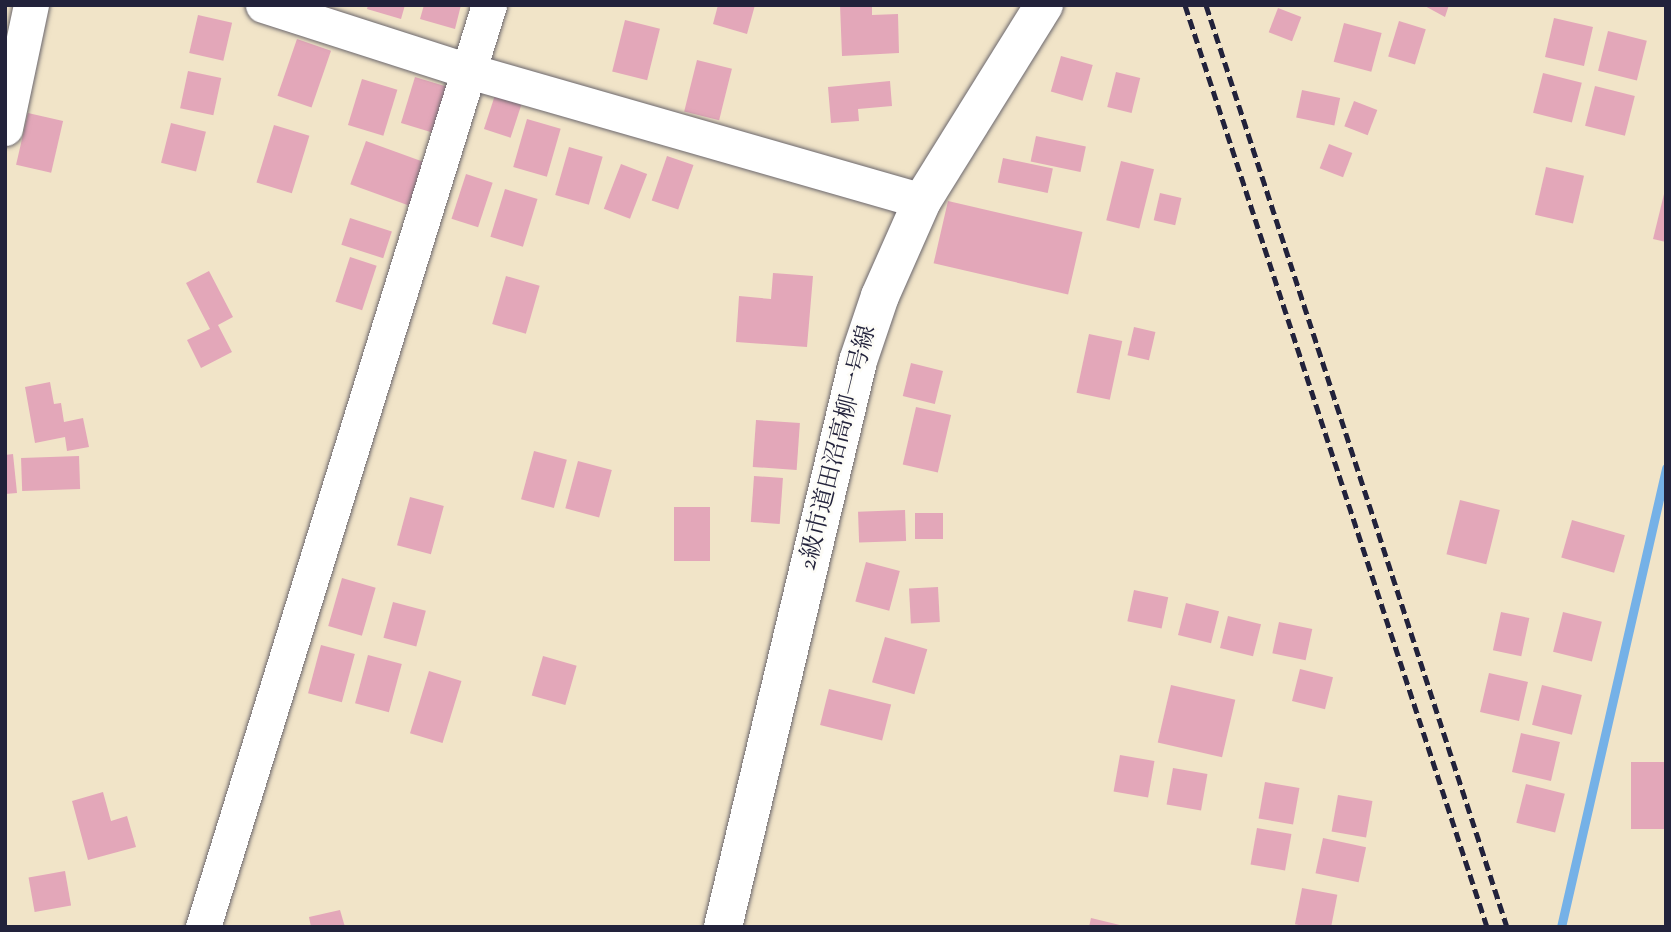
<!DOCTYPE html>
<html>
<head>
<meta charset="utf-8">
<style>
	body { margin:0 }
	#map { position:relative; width:1671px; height:932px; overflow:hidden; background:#f1e4c8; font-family:"Sorts Mill Goudy","Noto Serif JP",serif }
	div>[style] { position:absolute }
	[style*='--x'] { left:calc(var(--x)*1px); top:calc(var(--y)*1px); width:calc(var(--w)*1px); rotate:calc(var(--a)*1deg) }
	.stream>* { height:9px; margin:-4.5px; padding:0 4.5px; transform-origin:4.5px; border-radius:4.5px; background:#75b1e7 }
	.building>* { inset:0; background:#e3a7b9; transform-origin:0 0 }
	.roads { filter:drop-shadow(0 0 2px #6a666c) drop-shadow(0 0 2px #6a666c) }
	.minor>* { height:35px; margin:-17.5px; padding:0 17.5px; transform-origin:17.5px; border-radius:17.5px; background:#fff }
	.tertiary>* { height:38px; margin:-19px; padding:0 19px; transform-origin:19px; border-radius:19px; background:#fff }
	.rail>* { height:5px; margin-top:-2.5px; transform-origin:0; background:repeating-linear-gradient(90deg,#22223b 0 10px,transparent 0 15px) }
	span { translate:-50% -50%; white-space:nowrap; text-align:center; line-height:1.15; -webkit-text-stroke:5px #fdfcf7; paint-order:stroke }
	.street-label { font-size:24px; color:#22223b }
	.frame { position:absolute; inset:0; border:7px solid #22223b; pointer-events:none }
</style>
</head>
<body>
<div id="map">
	<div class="stream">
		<i style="--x:1561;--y:927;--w:471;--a:-77.1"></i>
	</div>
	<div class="building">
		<i style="clip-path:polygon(368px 5px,405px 5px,401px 19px,367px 9px)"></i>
		<i style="clip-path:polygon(424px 5px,461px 5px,455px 29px,420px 19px)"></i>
		<i style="clip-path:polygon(718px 5px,755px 5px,747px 34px,713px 24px)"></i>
		<i style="clip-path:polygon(840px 5px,872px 5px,872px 15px,898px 14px,899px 53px,842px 56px)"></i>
		<i style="clip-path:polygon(1423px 5px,1449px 5px,1445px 17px)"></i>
		<i style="left:1278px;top:8px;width:25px;height:26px;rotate:21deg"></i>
		<i style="left:198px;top:15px;width:35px;height:39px;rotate:13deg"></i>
		<i style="left:1554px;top:18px;width:40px;height:40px;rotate:13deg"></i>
		<i style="left:625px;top:20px;width:36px;height:53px;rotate:14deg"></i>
		<i style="left:1399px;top:21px;width:28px;height:37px;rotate:17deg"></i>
		<i style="left:1344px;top:23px;width:39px;height:40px;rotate:15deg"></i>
		<i style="left:1608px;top:31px;width:40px;height:41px;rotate:14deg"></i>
		<i style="left:297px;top:39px;width:36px;height:60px;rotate:19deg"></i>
		<i style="left:1061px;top:56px;width:33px;height:37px;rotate:16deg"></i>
		<i style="left:697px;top:60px;width:36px;height:53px;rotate:14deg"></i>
		<i style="left:188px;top:71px;width:34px;height:38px;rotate:12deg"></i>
		<i style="left:1116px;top:72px;width:25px;height:36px;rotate:14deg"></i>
		<i style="left:1543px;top:73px;width:40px;height:41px;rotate:14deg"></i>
		<i style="left:415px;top:77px;width:37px;height:48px;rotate:17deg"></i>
		<i style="left:362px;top:79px;width:37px;height:48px;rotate:17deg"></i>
		<i style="clip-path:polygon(890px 81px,892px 106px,858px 109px,859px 121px,831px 123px,828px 87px)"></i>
		<i style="left:1595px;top:86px;width:41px;height:41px;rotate:14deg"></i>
		<i style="left:1302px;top:90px;width:39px;height:28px;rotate:12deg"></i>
		<i style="left:496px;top:92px;width:28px;height:39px;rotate:18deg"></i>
		<i style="left:1354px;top:101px;width:25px;height:27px;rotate:21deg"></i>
		<i style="left:28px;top:113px;width:36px;height:53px;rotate:13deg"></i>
		<i style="left:527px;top:119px;width:35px;height:50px;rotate:16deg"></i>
		<i style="left:171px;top:123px;width:36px;height:41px;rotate:14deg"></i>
		<i style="left:274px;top:125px;width:37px;height:60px;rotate:17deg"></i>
		<i style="left:1036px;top:136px;width:51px;height:26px;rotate:12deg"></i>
		<i style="left:366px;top:141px;width:63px;height:46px;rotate:20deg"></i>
		<i style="left:1329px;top:144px;width:25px;height:26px;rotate:21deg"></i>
		<i style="left:569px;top:147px;width:35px;height:50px;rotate:16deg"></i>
		<i style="left:667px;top:156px;width:28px;height:47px;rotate:19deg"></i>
		<i style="left:1003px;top:158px;width:51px;height:25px;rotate:12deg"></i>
		<i style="left:1121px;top:161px;width:34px;height:61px;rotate:14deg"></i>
		<i style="left:621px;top:164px;width:28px;height:48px;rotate:21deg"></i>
		<i style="left:1546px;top:167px;width:39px;height:49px;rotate:13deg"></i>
		<i style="left:466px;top:174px;width:28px;height:47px;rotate:18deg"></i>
		<i style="left:505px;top:189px;width:34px;height:50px;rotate:17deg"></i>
		<i style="clip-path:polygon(1665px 190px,1666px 191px,1666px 242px,1653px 239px)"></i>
		<i style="left:1160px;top:193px;width:22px;height:28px;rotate:13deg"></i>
		<i style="left:948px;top:201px;width:138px;height:64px;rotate:13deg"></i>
		<i style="left:350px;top:218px;width:44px;height:28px;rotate:18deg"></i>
		<i style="left:350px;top:257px;width:28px;height:47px;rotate:18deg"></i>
		<i style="clip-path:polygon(209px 271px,233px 317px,218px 325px,232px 352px,201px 368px,187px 340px,210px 329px,186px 283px)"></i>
		<i style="clip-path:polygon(773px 273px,813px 276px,807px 347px,736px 342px,739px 296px,771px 299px)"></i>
		<i style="left:506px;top:276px;width:35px;height:50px;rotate:16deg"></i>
		<i style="left:1134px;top:327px;width:22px;height:29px;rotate:13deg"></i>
		<i style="left:1089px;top:334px;width:34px;height:60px;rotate:12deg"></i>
		<i style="left:911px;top:363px;width:33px;height:34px;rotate:14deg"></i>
		<i style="clip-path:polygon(50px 382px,54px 404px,61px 403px,64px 422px,83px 418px,89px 447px,67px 451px,65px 437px,35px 443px,25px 387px)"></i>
		<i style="left:916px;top:407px;width:36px;height:59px;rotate:13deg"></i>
		<i style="left:756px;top:420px;width:44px;height:47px;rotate:4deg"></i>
		<i style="left:534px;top:451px;width:34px;height:50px;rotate:15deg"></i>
		<i style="clip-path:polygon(13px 454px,17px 493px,5px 494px,5px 455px)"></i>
		<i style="left:79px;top:456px;width:33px;height:58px;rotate:88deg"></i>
		<i style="left:578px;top:461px;width:35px;height:49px;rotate:15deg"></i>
		<i style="left:754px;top:476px;width:29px;height:46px;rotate:4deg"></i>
		<i style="left:410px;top:497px;width:35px;height:50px;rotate:15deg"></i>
		<i style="left:1460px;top:500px;width:41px;height:56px;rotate:14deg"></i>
		<i style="left:674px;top:507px;width:36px;height:54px"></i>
		<i style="left:905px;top:510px;width:31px;height:47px;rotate:88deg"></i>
		<i style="left:943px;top:513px;width:26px;height:28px;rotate:90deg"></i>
		<i style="left:1572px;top:520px;width:55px;height:39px;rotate:16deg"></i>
		<i style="left:866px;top:562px;width:35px;height:41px;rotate:15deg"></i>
		<i style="left:342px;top:578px;width:35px;height:50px;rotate:16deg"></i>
		<i style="left:938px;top:587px;width:35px;height:29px;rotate:87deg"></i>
		<i style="left:1134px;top:590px;width:35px;height:32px;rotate:12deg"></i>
		<i style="left:393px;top:602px;width:34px;height:37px;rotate:15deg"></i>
		<i style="left:1186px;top:603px;width:34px;height:33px;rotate:14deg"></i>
		<i style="left:1501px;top:612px;width:29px;height:39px;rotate:12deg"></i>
		<i style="left:1563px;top:612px;width:40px;height:41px;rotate:14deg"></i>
		<i style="left:1228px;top:616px;width:34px;height:33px;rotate:14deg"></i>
		<i style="left:1279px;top:622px;width:34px;height:32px;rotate:12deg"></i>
		<i style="left:885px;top:637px;width:44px;height:47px;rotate:16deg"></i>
		<i style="left:321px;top:645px;width:35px;height:50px;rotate:15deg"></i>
		<i style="left:368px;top:655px;width:35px;height:50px;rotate:15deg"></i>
		<i style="left:543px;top:656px;width:35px;height:41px;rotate:16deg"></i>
		<i style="left:1300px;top:669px;width:34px;height:33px;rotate:14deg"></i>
		<i style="left:429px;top:671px;width:34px;height:65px;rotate:17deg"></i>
		<i style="left:1489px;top:673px;width:40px;height:40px;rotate:13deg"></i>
		<i style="left:1171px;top:685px;width:66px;height:59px;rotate:13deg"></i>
		<i style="left:1542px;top:685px;width:41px;height:41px;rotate:14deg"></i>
		<i style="left:829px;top:689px;width:64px;height:37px;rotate:14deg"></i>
		<i style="left:1521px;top:733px;width:40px;height:40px;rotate:13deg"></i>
		<i style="left:1120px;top:755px;width:35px;height:37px;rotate:10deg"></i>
		<i style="left:1631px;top:762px;width:35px;height:67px"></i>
		<i style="left:1173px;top:768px;width:35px;height:37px;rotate:10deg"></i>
		<i style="left:1265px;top:782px;width:35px;height:37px;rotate:10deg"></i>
		<i style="left:1526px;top:784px;width:40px;height:40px;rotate:14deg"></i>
		<i style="clip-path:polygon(103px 792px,111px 821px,127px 816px,136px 847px,88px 860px,72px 801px)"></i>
		<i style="left:1338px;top:795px;width:35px;height:37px;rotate:10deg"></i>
		<i style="left:1257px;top:828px;width:35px;height:37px;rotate:10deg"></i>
		<i style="left:1323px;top:838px;width:44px;height:36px;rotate:12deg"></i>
		<i style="left:65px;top:871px;width:35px;height:37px;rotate:80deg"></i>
		<i style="left:1302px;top:888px;width:36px;height:37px;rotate:11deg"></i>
		<i style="clip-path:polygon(340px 910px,345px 927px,311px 927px,309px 917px)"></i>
		<i style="clip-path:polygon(1091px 918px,1124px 926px,1124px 927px,1089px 927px)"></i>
	</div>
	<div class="roads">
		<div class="minor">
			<i style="--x:263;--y:5;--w:216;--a:17.8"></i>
			<i style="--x:469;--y:71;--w:471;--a:16"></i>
			<i style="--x:5;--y:128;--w:126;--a:-78.1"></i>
			<i style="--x:203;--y:927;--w:965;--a:-72.77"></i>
		</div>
		<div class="tertiary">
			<i style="--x:723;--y:927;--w:582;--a:-76.58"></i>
			<i style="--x:858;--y:361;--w:69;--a:-71.3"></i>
			<i style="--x:880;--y:296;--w:104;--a:-66.1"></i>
			<i style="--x:922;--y:201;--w:231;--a:-58.1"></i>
		</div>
	</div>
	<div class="rail">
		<i style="--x:1185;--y:5;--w:970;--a:71.86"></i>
		<i style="--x:1206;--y:5;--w:970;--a:71.92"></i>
	</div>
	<div class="street-label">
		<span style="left:839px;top:448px;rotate:-76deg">2級市道田沼高柳一号線</span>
	</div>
	<div class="frame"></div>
</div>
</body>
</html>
